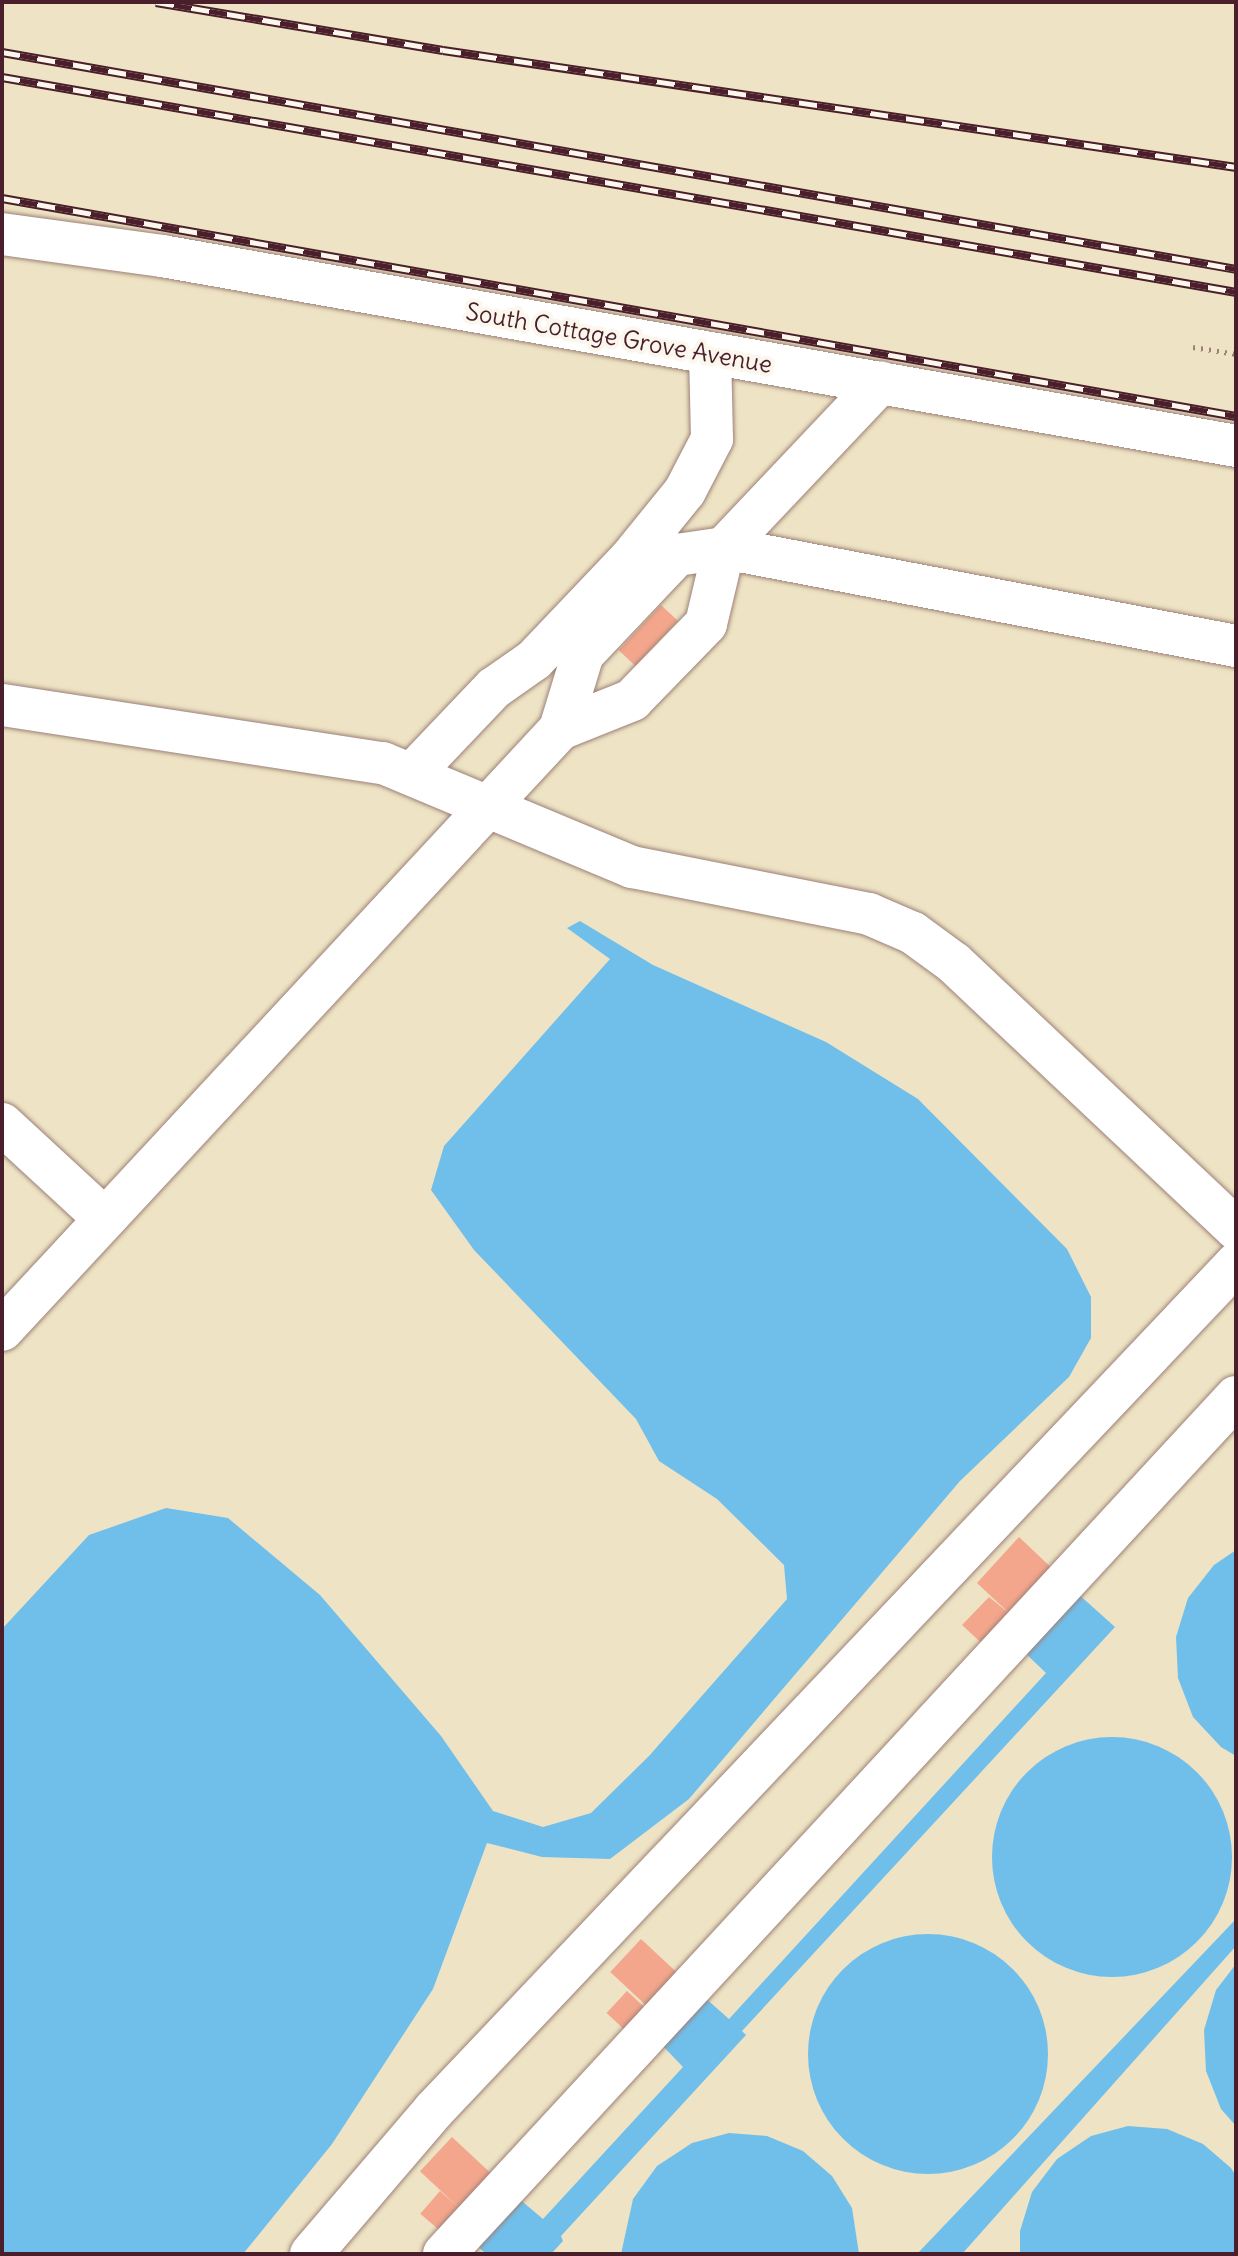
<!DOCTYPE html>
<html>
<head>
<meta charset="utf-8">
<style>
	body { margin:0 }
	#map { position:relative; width:1238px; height:2256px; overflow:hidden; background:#eee3c4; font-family:Delius,sans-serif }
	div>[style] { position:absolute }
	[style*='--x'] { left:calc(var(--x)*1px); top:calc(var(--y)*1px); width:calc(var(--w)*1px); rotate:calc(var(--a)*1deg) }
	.water>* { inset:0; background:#70bfeb }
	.round { border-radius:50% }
	.building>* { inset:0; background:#f3a68c; transform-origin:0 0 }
	.path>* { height:5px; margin-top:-2.5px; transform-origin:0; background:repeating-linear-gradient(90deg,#9c8178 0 2px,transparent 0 8px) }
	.roads { filter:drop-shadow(0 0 2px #9c8178) drop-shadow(0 0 2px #9c8178) }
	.minor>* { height:42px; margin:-21px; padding:0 21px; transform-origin:21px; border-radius:21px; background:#fff }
	.rail>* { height:9px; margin-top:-4.5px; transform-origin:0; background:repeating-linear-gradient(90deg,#fbf7ec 0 18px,#4a1f2b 0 36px); box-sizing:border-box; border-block:2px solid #4a1f2b }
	span { translate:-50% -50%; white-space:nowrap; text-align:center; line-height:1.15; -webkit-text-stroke:8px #fbf7ec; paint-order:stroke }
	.street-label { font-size:24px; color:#4a1f2b }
	.frame { position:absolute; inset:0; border:4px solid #4a1f2b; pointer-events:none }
</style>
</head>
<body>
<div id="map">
	<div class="water">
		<i style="clip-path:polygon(580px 921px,653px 965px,826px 1042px,918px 1099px,1067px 1249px,1091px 1297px,1091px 1338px,1069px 1377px,960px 1481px,689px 1799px,610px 1859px,542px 1857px,487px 1843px,433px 1989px,332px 2144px,243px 2254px,2px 2254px,2px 1629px,89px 1535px,166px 1508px,228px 1518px,320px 1595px,441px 1736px,493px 1811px,543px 1827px,591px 1813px,649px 1756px,787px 1599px,784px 1565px,717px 1499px,659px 1461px,636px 1419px,474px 1250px,431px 1190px,444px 1146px,610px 959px,567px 928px)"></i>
		<i style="clip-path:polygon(1236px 1550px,1236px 1756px,1221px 1747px,1193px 1717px,1178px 1678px,1176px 1637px,1188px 1598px,1214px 1565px)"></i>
		<i style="clip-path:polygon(1076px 1592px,1115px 1627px,742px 2031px,746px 2035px,561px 2236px,563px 2241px,551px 2254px,486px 2254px,474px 2243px,517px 2197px,543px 2219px,683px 2067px,659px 2042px,703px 1996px,729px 2019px,1046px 1673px,1021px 1649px)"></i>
		<i class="round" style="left:992px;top:1737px;width:240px;height:240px"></i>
		<i style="clip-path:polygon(1236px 1919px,1236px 1946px,962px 2254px,917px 2254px)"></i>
		<i class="round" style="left:808px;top:1934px;width:240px;height:240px"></i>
		<i style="clip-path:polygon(1236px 1964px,1236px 2126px,1221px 2109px,1206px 2071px,1204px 2030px,1216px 1990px)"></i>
		<i style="clip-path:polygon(1128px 2126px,1167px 2129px,1203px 2144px,1231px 2168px,1236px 2176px,1236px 2254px,1020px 2254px,1020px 2231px,1032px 2192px,1057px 2159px,1091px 2136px)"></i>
		<i style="clip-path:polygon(729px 2133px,767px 2136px,803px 2151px,832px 2176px,852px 2208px,859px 2254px,621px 2254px,633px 2199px,657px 2166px,692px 2143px)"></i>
	</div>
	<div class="building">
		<i style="left:661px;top:605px;width:23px;height:62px;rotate:43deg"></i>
		<i style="clip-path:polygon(1019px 1537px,1058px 1574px,988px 1649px,962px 1625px,989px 1597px,1010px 1614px,977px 1583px)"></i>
		<i style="left:641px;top:1939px;width:59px;height:45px;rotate:43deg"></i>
		<i style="left:627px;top:1991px;width:33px;height:30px;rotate:43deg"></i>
		<i style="left:452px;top:2137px;width:63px;height:47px;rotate:43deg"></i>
		<i style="left:440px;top:2191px;width:35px;height:30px;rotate:41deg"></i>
	</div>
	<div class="path">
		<i style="--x:1193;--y:347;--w:44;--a:9.2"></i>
	</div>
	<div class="roads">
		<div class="minor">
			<i style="--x:2;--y:234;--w:162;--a:7.8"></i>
			<i style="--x:162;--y:256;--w:1091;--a:10.03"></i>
			<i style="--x:2;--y:705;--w:385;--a:8.7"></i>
			<i style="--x:383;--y:763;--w:270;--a:22.7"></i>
			<i style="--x:632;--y:867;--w:242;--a:11.2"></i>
			<i style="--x:869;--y:914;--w:48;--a:23.4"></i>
			<i style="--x:913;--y:933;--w:51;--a:36.2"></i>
			<i style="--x:954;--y:963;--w:388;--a:43.3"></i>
			<i style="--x:560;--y:729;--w:78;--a:-21.9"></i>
			<i style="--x:632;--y:700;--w:106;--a:-45.8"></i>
			<i style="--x:706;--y:624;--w:78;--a:-76.7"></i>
			<i style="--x:724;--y:548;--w:228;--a:-46.6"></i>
			<i style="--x:412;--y:774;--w:119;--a:-46.4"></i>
			<i style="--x:494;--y:688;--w:49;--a:-35"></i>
			<i style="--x:534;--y:660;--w:139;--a:-46.5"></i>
			<i style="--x:630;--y:559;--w:87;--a:-51"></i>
			<i style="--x:685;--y:491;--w:59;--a:-62.6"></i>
			<i style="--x:712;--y:439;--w:85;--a:-91.3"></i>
			<i style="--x:2;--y:1124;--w:140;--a:42.7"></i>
			<i style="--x:2;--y:1330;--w:820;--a:-47.12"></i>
			<i style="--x:560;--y:729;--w:78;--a:-73"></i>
			<i style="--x:583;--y:654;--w:137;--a:-46.5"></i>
			<i style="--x:677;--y:555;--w:48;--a:-8.5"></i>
			<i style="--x:724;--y:548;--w:521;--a:10.84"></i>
			<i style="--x:311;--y:2254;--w:189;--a:-49.5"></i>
			<i style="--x:434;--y:2110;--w:1166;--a:-46.53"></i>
			<i style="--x:444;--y:2254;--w:1167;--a:-47.26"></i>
		</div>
	</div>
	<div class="rail">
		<i style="--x:156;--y:2;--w:291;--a:9.5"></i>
		<i style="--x:443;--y:50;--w:802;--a:8.39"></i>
		<i style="--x:2;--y:52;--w:1253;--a:9.97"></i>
		<i style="--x:2;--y:77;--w:1253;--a:9.88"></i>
		<i style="--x:2;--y:198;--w:1253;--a:10.02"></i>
	</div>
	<div class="street-label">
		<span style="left:619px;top:338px;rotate:10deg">South Cottage Grove Avenue</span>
	</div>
	<div class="frame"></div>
</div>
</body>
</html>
